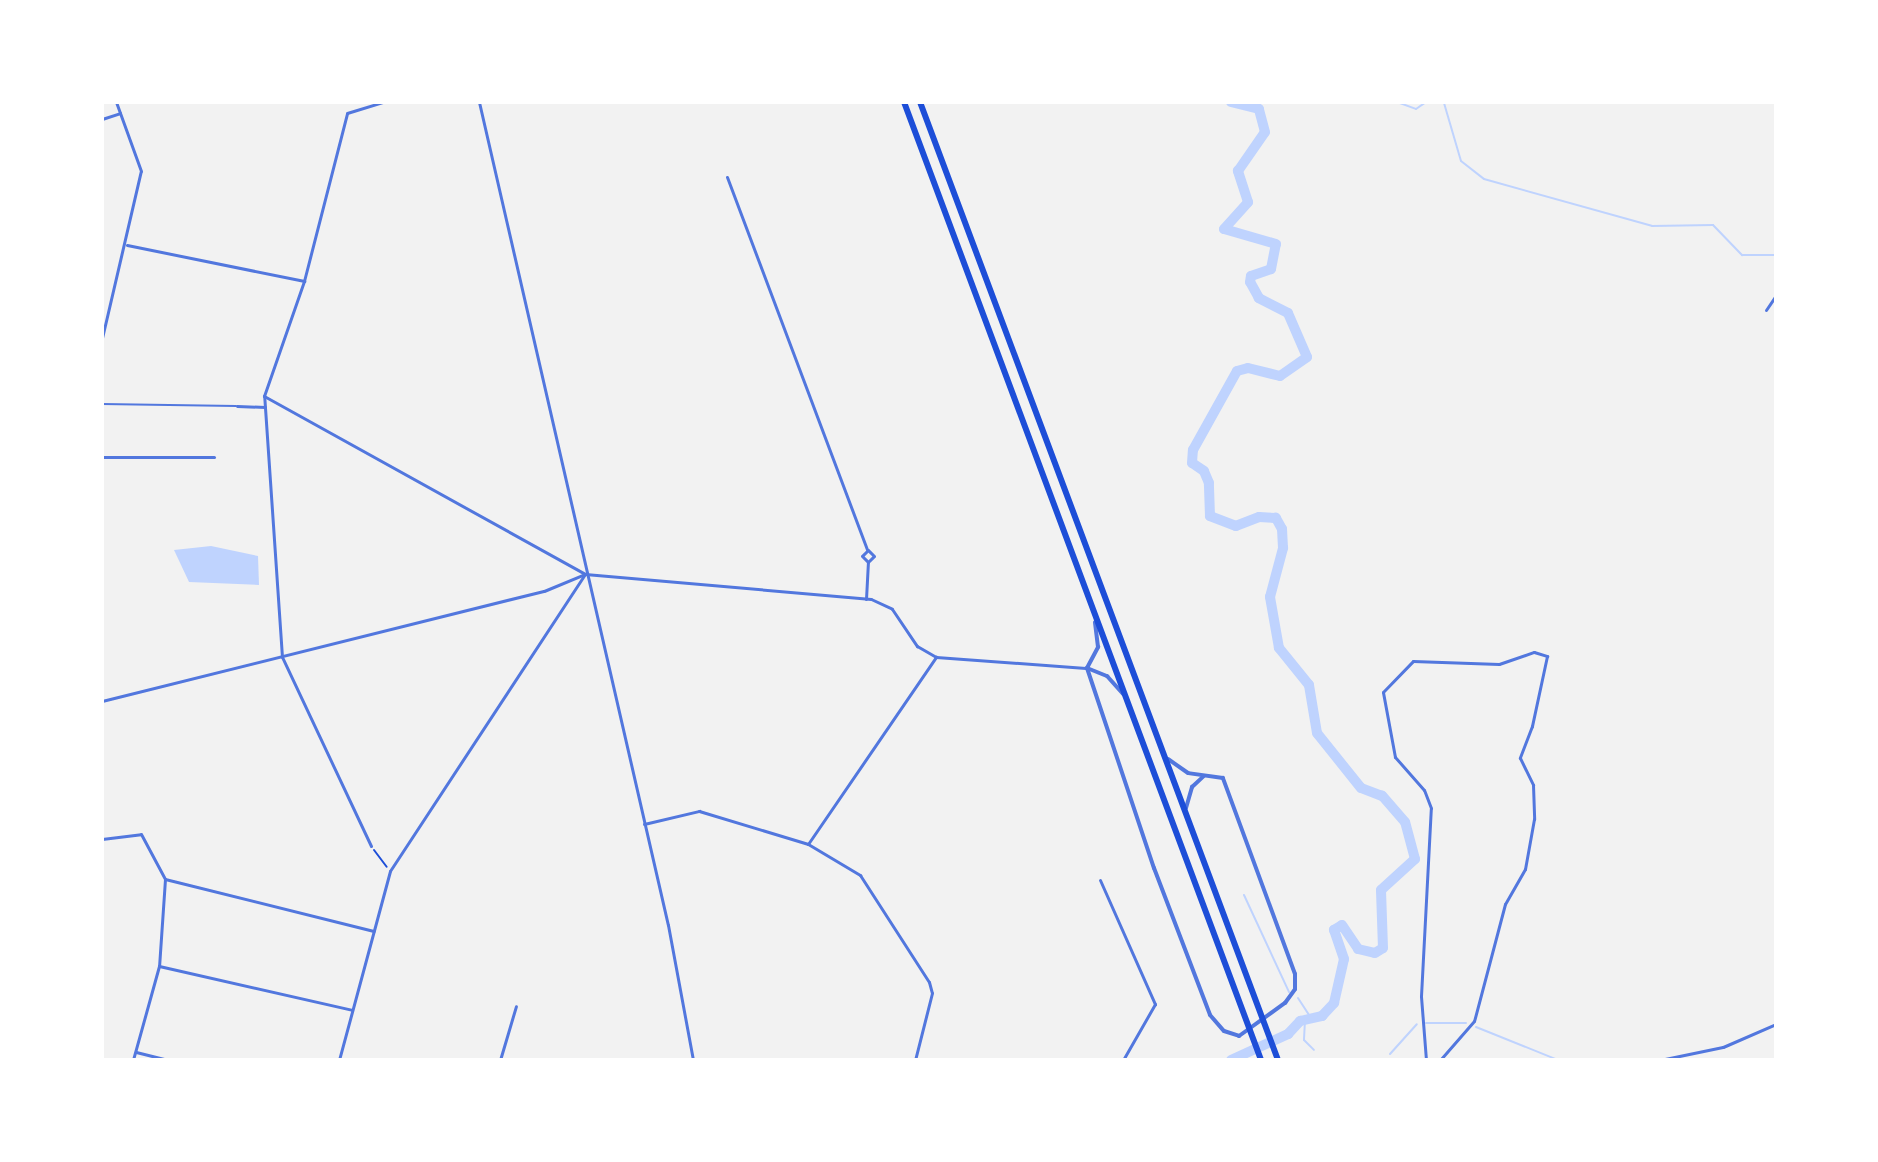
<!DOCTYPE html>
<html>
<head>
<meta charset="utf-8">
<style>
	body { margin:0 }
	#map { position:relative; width:1878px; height:1162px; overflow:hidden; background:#f2f2f2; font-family:Manrope,sans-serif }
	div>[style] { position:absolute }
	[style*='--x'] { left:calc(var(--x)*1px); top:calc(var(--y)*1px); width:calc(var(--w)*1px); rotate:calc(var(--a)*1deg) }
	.water>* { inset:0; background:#bfd3fe }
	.stream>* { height:2px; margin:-1px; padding:0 1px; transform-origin:1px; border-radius:1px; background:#bfd3fe }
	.river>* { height:10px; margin:-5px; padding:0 5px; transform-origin:5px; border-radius:5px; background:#bfd3fe }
	.path>* { height:2px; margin:-1px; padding:0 1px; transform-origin:1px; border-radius:1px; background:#1d4ed8 }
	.pedestrian>* { height:2px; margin:-1px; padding:0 1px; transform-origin:1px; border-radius:1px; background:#5277de }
	.minor>* { height:3px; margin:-1.5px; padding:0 1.5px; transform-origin:1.5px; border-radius:1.5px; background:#5277de }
	.tertiary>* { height:4px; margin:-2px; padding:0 2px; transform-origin:2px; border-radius:2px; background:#5277de }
	.trunk>* { height:6px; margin:-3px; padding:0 3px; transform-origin:3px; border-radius:3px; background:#1d4ed8 }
	span { translate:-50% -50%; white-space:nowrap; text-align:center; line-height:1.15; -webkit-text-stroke:6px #fff; paint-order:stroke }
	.frame { position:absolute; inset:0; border:104px solid #fff; pointer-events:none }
</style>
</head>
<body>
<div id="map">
	<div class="water">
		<i style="clip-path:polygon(211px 546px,258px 556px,259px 585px,189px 582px,174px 550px)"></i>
	</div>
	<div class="stream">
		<i style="--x:1397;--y:102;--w:20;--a:20"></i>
		<i style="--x:1416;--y:109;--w:12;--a:-35"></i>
		<i style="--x:1438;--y:102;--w:6;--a:9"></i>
		<i style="--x:1444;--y:103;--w:60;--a:73.7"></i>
		<i style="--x:1461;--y:161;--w:29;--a:38"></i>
		<i style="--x:1484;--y:179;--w:174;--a:15.6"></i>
		<i style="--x:1652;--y:226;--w:61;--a:-0.9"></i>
		<i style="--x:1713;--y:225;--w:42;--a:46"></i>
		<i style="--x:1742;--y:255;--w:34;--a:0"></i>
		<i style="--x:1244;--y:895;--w:107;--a:65.1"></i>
		<i style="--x:1298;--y:998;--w:24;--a:57"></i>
		<i style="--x:1305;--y:1020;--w:20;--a:93"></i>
		<i style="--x:1304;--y:1040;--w:14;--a:45"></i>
		<i style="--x:1426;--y:1023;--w:40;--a:0"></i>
		<i style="--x:1476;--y:1027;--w:88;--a:21.9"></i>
		<i style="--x:1390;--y:1054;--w:40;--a:-48"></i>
	</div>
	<div class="river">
		<i style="--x:1231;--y:1060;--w:63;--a:-24.5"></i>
		<i style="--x:1288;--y:1034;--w:18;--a:-47"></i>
		<i style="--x:1300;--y:1021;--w:23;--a:-13"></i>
		<i style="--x:1322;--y:1016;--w:18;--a:-47"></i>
		<i style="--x:1334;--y:1003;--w:45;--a:-77.2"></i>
		<i style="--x:1344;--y:959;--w:31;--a:-109"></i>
		<i style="--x:1334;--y:930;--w:9;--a:-32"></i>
		<i style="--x:1342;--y:925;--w:29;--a:56"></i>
		<i style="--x:1358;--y:949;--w:17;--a:13"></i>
		<i style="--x:1375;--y:953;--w:9;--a:-32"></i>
		<i style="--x:1383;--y:948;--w:58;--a:-92"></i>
		<i style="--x:1381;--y:890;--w:46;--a:-42.4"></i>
		<i style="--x:1415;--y:859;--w:38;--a:-105"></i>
		<i style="--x:1405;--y:822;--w:35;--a:-131"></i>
		<i style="--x:1382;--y:796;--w:22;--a:-159"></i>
		<i style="--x:1361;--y:788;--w:70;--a:-128.7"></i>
		<i style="--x:1317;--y:733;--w:49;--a:-99.5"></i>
		<i style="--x:1309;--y:685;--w:48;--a:-129"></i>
		<i style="--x:1279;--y:648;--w:52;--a:-100"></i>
		<i style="--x:1270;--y:597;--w:51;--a:-75.1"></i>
		<i style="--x:1283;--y:548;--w:19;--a:-93"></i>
		<i style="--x:1282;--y:529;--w:13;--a:-119"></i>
		<i style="--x:1276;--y:518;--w:17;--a:-177"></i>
		<i style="--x:1259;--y:517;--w:25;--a:159"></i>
		<i style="--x:1236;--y:526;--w:28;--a:-159"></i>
		<i style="--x:1210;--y:516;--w:33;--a:-92"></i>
		<i style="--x:1209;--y:483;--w:13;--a:-113"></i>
		<i style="--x:1204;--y:471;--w:14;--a:-146"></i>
		<i style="--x:1192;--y:463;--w:13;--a:-86"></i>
		<i style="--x:1193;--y:450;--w:90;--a:-60.9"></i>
		<i style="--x:1237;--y:371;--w:11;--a:-15"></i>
		<i style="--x:1248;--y:368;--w:33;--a:14"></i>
		<i style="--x:1280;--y:376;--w:33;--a:-35"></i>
		<i style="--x:1307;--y:357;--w:48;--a:-113.4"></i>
		<i style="--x:1288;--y:313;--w:33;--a:-153"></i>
		<i style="--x:1259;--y:298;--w:18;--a:-119"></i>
		<i style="--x:1250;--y:282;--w:6;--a:-81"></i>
		<i style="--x:1251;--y:276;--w:21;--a:-19"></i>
		<i style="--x:1271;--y:269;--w:25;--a:-79"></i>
		<i style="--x:1276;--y:244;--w:54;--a:-163.9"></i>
		<i style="--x:1224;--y:229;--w:36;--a:-48"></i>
		<i style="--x:1248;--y:202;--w:33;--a:-108"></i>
		<i style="--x:1238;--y:171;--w:47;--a:-55.3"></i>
		<i style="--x:1265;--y:132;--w:24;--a:-105"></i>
		<i style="--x:1259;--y:109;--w:29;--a:-166"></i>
	</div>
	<div class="path">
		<i style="--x:374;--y:850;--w:21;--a:53"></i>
	</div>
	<div class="pedestrian">
		<i style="--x:102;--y:404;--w:134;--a:0.9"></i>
	</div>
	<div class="minor">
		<i style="--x:479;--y:102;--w:844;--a:77.07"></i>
		<i style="--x:668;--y:925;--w:137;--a:79.5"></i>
		<i style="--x:102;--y:119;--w:19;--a:-18"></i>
		<i style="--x:727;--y:177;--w:398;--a:69.4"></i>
		<i style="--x:127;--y:245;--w:181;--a:11.5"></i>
		<i style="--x:1766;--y:310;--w:18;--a:-56"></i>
		<i style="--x:102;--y:338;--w:171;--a:-76.9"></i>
		<i style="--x:141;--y:171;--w:73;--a:-109.9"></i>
		<i style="--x:264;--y:396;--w:367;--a:29"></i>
		<i style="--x:585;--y:574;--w:355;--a:123.3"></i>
		<i style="--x:390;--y:871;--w:196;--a:105.1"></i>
		<i style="--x:237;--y:406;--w:28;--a:2"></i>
		<i style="--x:102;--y:457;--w:112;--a:0"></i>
		<i style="--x:866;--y:599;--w:37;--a:-87"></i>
		<i style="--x:868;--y:562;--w:8;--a:-45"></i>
		<i style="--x:874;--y:556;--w:8;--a:-135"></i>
		<i style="--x:868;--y:550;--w:8;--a:135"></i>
		<i style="--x:862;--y:556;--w:8;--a:45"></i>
		<i style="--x:102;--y:701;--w:455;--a:-14"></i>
		<i style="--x:544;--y:591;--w:44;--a:-22.5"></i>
		<i style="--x:585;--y:574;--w:287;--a:5"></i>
		<i style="--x:871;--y:599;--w:23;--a:25"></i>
		<i style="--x:892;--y:609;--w:45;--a:56"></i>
		<i style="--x:917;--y:646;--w:22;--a:30"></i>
		<i style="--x:936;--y:657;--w:150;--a:4.2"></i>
		<i style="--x:644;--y:824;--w:57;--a:-13.3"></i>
		<i style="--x:699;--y:811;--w:114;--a:16.8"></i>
		<i style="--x:808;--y:844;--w:61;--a:30.8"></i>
		<i style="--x:860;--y:875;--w:127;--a:57.2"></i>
		<i style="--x:929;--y:982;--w:11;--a:75"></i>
		<i style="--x:932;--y:993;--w:69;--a:104.2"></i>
		<i style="--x:102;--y:839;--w:39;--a:-7"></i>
		<i style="--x:141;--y:834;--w:51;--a:61.9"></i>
		<i style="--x:165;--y:879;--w:87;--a:93.9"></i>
		<i style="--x:159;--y:966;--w:98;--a:105.5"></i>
		<i style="--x:808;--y:844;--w:227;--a:-55.6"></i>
		<i style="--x:371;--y:846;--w:209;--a:-115.2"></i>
		<i style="--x:282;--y:657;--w:262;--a:-93.9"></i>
		<i style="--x:264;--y:396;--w:122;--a:-70.8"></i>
		<i style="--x:304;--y:281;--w:173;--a:-75.6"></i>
		<i style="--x:347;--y:113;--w:38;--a:-17"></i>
		<i style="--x:165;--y:879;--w:215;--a:14"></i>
		<i style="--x:1100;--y:880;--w:136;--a:66.1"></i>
		<i style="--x:1155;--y:1004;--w:64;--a:119.7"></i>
		<i style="--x:159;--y:966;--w:198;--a:12.8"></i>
		<i style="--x:136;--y:1052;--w:34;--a:14"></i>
		<i style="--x:500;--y:1060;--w:56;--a:-73.5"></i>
		<i style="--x:1426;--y:1060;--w:64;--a:-94.5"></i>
		<i style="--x:1421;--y:996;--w:188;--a:-87"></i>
		<i style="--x:1431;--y:808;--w:19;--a:-111"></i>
		<i style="--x:1424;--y:790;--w:44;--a:-131.3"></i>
		<i style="--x:1395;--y:757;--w:66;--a:-100.5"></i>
		<i style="--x:1383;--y:692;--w:43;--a:-45.9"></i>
		<i style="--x:1413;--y:661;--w:86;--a:2"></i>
		<i style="--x:1499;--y:664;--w:37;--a:-19"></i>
		<i style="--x:1534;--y:652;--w:14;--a:17"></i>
		<i style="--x:1547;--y:656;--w:72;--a:102.1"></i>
		<i style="--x:1532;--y:726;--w:34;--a:111"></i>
		<i style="--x:1520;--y:758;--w:30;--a:64"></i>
		<i style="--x:1533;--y:785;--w:34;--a:88"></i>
		<i style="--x:1534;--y:819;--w:51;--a:100.2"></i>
		<i style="--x:1525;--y:869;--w:40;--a:119.7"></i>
		<i style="--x:1505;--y:904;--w:121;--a:104.8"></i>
		<i style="--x:1474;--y:1021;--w:52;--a:131.1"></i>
		<i style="--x:1660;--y:1060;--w:64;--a:-11.7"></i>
		<i style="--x:1723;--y:1047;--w:58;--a:-23.5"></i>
	</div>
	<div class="tertiary">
		<i style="--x:1087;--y:668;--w:211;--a:71.5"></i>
		<i style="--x:1154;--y:868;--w:157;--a:69.1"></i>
		<i style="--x:1210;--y:1015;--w:21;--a:49"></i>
		<i style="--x:1224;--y:1031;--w:16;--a:18"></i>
		<i style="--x:1239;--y:1036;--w:57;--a:-35.7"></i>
		<i style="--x:1285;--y:1003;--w:17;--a:-54"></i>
		<i style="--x:1295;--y:989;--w:15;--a:-90"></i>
		<i style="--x:1295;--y:974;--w:209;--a:-110.2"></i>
		<i style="--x:1223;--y:778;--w:35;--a:-172"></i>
		<i style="--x:1188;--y:773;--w:24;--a:-145"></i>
		<i style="--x:1087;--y:668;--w:24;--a:-62"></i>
		<i style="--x:1098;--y:647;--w:25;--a:-97"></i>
		<i style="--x:1087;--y:668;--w:22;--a:22"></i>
		<i style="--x:1107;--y:676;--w:24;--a:48"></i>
		<i style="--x:1186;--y:808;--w:22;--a:-74"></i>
		<i style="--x:1192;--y:787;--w:16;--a:-43"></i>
	</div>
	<div class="trunk">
		<i style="--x:904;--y:102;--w:1022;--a:69.56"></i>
		<i style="--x:920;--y:102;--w:1023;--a:69.51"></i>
	</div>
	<div class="frame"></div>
</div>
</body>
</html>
